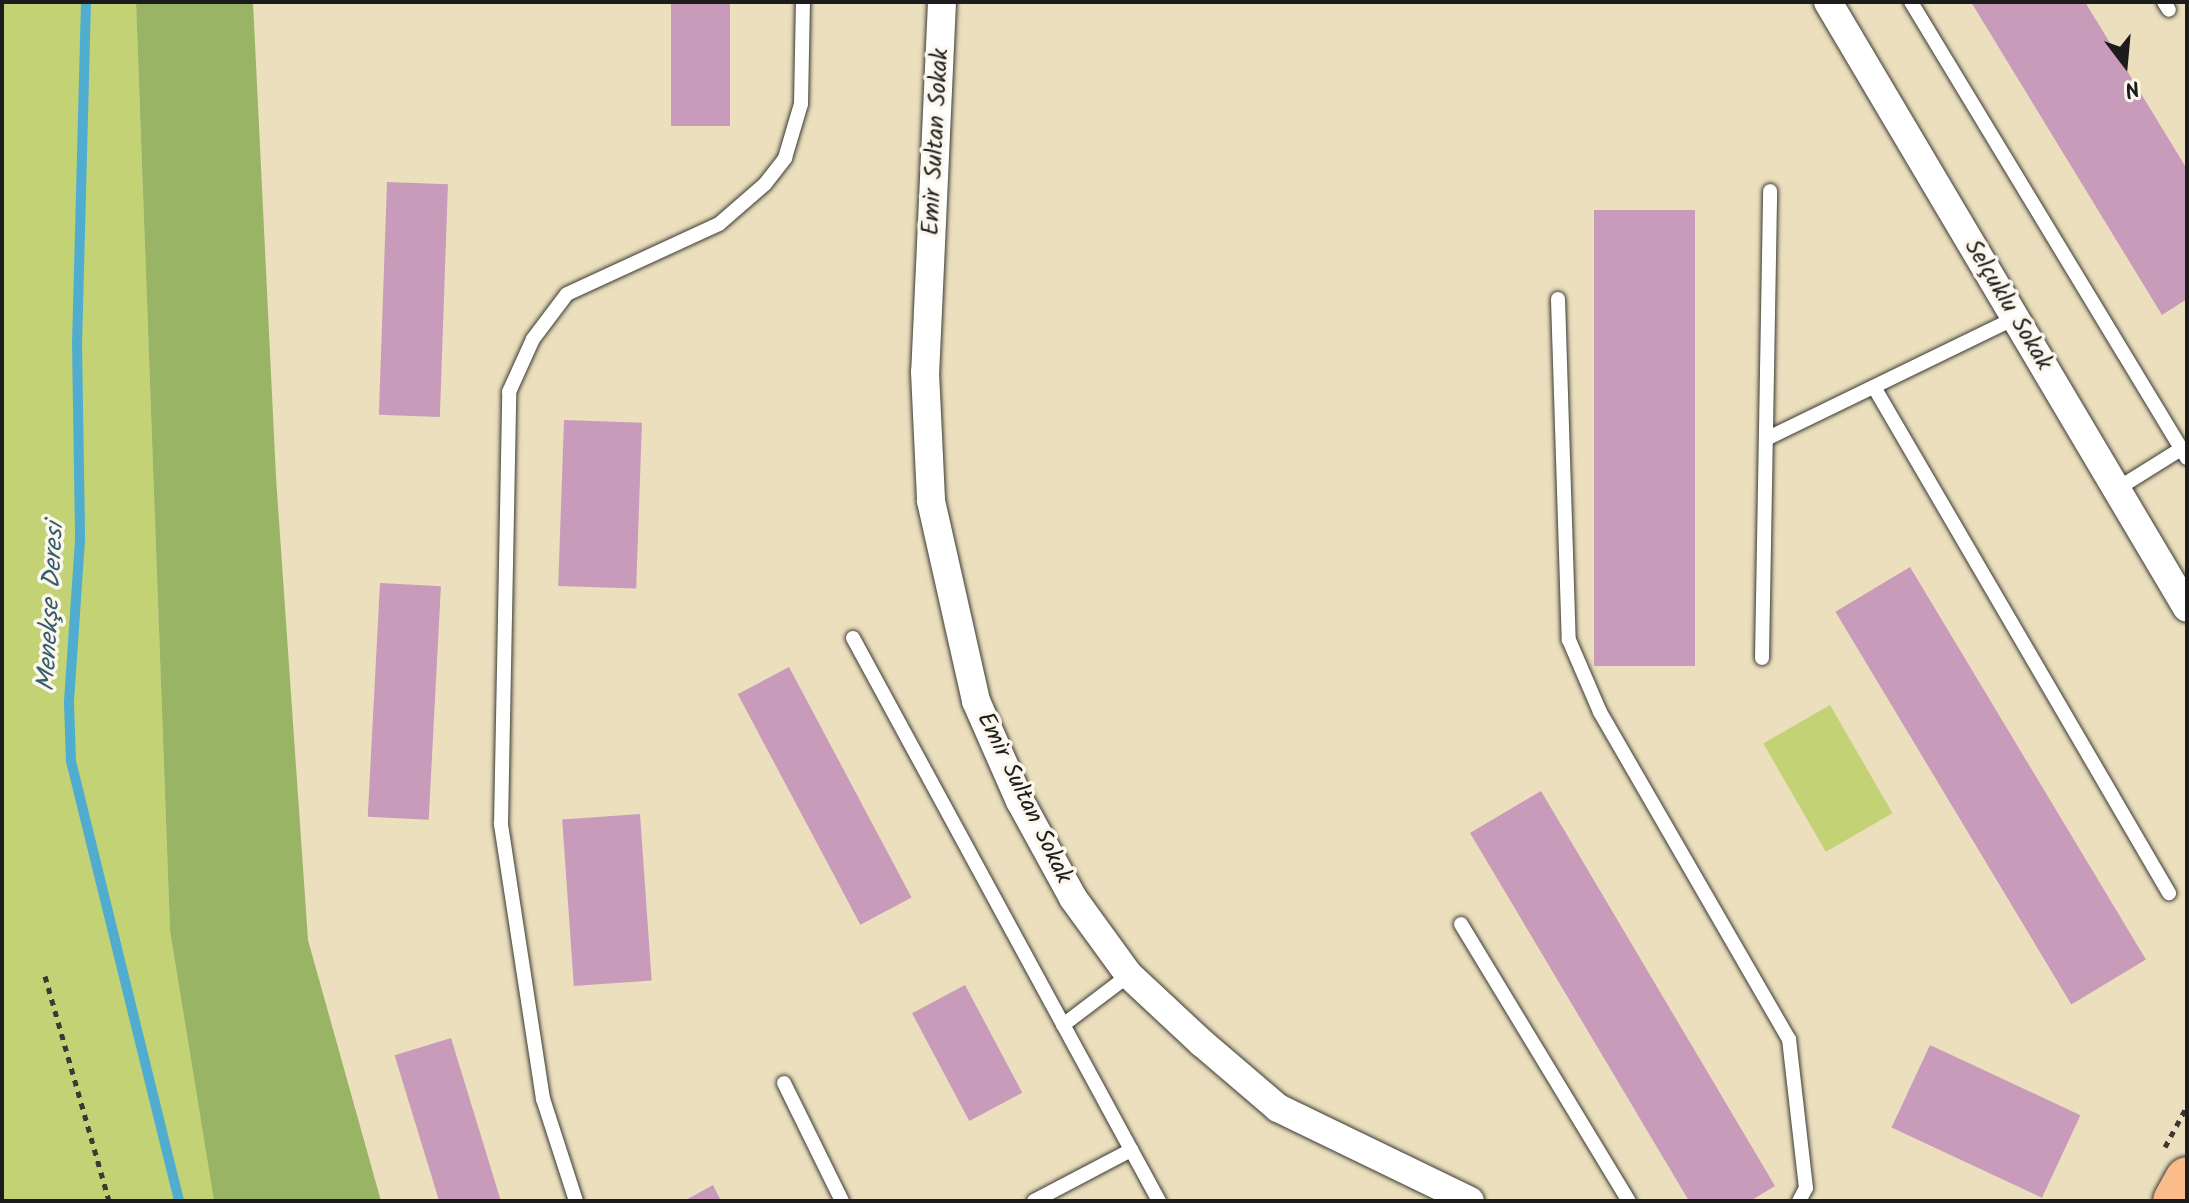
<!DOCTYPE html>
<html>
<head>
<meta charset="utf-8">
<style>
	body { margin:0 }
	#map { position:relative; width:2189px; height:1203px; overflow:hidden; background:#ebdfbd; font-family:Kalam,sans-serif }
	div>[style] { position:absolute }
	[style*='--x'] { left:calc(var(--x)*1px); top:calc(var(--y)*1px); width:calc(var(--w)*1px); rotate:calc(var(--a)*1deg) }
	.green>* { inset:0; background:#c3d274; transform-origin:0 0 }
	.forest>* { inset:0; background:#9ab466 }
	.stream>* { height:10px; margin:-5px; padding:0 5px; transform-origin:5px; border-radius:5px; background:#51adcf }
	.building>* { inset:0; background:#c89bbb; transform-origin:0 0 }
	.path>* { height:5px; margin-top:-2.5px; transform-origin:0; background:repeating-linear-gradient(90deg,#3b3934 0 6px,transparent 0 12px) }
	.roads { filter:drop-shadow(0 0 2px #3b3934) drop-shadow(0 0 2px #3b3934) }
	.lane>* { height:14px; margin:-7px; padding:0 7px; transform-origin:7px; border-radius:7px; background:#fff }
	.street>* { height:28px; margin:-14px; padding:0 14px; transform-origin:14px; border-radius:14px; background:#fff }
	.primary>* { height:44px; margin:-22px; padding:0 22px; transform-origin:22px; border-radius:22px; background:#f9bc8a }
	span { translate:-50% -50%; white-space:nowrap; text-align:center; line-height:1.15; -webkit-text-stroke:7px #fbf7ec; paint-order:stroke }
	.street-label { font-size:24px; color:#1c1c1c }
	.water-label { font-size:26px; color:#345d6d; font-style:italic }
	.frame { position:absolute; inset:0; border:4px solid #1c1c1c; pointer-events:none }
	.north { position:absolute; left:2085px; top:24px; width:80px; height:80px; -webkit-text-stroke:6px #fbf7ec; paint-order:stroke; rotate:164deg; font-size:22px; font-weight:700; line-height:32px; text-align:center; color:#1c1c1c }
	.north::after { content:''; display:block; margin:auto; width:28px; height:36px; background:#1c1c1c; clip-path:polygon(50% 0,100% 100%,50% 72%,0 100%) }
</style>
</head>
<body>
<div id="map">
	<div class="green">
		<i style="clip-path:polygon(2px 2px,136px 2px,170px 931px,214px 1201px,2px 1201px)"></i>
		<i style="left:1830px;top:705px;width:125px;height:77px;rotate:60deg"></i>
	</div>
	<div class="forest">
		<i style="clip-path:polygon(136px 2px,253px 2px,276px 477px,308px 940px,381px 1201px,214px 1201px,170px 931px)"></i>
	</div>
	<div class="stream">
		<i style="--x:86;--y:2;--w:340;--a:91.5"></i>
		<i style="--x:77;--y:342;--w:198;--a:89.1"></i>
		<i style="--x:80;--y:540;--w:163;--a:93.9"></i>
		<i style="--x:69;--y:703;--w:58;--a:88"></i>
		<i style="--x:71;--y:761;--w:453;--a:76.2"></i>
	</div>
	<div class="building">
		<i style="left:671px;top:2px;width:59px;height:124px"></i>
		<i style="clip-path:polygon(1971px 2px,2085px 2px,2187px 169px,2187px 299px,2162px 315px)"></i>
		<i style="left:387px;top:182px;width:61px;height:233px;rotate:2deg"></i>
		<i style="left:1695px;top:210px;width:456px;height:101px;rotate:90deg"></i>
		<i style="left:564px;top:420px;width:78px;height:166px;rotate:2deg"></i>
		<i style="left:1910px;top:567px;width:458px;height:87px;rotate:59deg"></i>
		<i style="left:380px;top:583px;width:61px;height:234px;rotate:3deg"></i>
		<i style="left:789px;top:667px;width:261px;height:58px;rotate:62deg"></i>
		<i style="clip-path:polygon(1541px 791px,1775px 1186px,1750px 1201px,1689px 1201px,1470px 833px)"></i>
		<i style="left:640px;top:814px;width:167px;height:78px;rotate:86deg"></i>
		<i style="left:965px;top:985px;width:122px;height:60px;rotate:62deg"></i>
		<i style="left:451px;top:1038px;width:170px;height:59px;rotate:73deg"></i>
		<i style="left:1930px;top:1045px;width:166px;height:91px;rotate:25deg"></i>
		<i style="clip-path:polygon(713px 1185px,721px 1201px,684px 1201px)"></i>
	</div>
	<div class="path">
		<i style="--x:45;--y:976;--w:234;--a:74.1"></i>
		<i style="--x:2165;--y:1147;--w:47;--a:-61.8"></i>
	</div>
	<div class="roads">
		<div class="lane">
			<i style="--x:1911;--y:2;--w:533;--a:58.82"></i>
			<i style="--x:2164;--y:2;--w:9;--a:58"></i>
			<i style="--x:1558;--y:299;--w:341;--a:88.2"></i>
			<i style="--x:1569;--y:640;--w:78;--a:66.7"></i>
			<i style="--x:1600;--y:712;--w:378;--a:60"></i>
			<i style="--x:1789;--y:1039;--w:150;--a:83.5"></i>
			<i style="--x:1806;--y:1188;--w:15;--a:118"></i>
			<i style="--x:1874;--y:387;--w:586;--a:59.76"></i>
			<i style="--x:1766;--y:439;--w:277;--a:-25.9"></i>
			<i style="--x:2117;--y:489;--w:75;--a:-32"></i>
			<i style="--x:853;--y:638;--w:641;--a:61.48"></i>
			<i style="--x:1762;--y:658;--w:467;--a:-89"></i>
			<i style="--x:1461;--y:924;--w:324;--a:58.8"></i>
			<i style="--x:1063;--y:1025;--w:83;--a:-37.1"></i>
			<i style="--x:784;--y:1083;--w:131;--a:63.8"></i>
			<i style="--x:576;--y:1201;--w:107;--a:-107.9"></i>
			<i style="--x:543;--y:1099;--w:278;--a:-98.7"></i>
			<i style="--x:501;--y:824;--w:432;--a:-88.9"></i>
			<i style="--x:509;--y:392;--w:58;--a:-65.6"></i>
			<i style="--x:533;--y:339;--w:56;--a:-52.9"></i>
			<i style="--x:567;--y:294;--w:167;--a:-24.7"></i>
			<i style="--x:719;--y:224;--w:61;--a:-41"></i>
			<i style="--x:765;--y:184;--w:33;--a:-52"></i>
			<i style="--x:785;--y:158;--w:56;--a:-73.5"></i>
			<i style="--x:801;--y:104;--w:102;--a:-88.9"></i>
			<i style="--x:1034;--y:1201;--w:110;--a:-27.7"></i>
		</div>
		<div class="street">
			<i style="--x:942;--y:2;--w:370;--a:92.6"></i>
			<i style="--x:925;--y:372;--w:129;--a:87.3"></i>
			<i style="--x:931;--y:501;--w:205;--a:77.3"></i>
			<i style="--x:976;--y:701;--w:109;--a:66.3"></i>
			<i style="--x:1020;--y:801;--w:111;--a:61.3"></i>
			<i style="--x:1073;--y:898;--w:95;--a:54"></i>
			<i style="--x:1129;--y:975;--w:100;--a:43"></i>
			<i style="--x:1202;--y:1043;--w:100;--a:40.5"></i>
			<i style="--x:1278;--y:1108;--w:213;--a:25.8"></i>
			<i style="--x:1828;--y:2;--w:704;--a:59.36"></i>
		</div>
		<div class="primary">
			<i style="--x:2175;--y:1201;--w:25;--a:-61"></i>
		</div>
	</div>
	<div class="street-label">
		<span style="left:936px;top:142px;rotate:-87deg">Emir Sultan Sokak</span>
		<span style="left:2008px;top:305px;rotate:59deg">Selçuklu Sokak</span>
		<span style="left:1024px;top:798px;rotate:64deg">Emir Sultan Sokak</span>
	</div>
	<div class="water-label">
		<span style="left:52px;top:607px;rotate:-87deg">Menekşe Deresi</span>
	</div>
	<div class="frame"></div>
	<div class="north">N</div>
</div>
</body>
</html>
